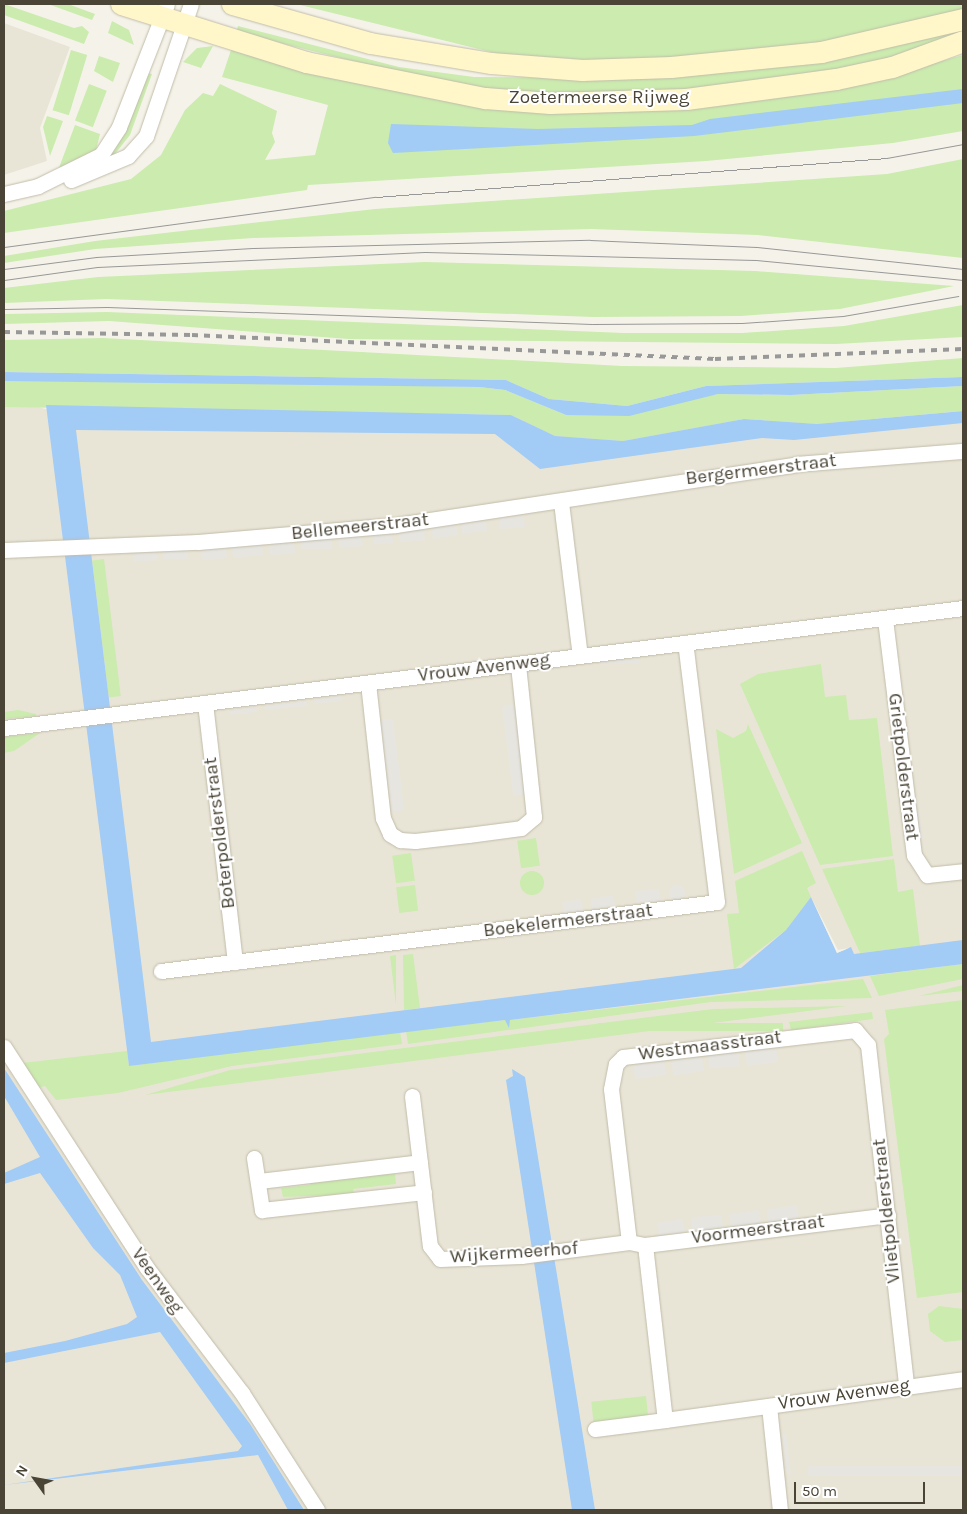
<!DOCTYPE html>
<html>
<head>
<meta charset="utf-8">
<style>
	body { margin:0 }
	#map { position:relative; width:967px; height:1514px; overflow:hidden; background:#f5f3e9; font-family:Karla,sans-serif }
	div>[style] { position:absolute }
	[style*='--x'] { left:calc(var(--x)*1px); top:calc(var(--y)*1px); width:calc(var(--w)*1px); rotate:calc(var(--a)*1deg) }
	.residential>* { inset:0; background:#e9e5d6 }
	.green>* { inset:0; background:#cbebaf; transform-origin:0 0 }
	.round { border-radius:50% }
	.parking>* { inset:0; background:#e6e5e0; transform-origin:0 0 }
	.water>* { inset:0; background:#a2cbf5 }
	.pier>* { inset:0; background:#f5f3e9 }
	.roads { filter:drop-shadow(0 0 1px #c1bcaa) drop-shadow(0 0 1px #c1bcaa) }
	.street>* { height:15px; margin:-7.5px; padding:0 7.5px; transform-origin:7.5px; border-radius:7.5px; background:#fff }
	.secondary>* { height:21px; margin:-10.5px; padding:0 10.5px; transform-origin:10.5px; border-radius:10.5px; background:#fff7c9 }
	.tram>* { height:1px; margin:-0.5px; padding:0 0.5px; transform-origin:0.5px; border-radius:0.5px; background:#989898 }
	.rail>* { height:4px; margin-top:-2px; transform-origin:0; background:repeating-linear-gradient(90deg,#989898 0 6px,transparent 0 12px) }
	span { translate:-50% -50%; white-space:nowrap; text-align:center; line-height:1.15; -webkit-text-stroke:4px #fff; paint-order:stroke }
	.street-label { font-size:19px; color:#494436 }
	.frame { position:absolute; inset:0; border:5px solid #494436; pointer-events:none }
	.north { position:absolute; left:10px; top:1454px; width:50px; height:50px; -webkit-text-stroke:4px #fff; paint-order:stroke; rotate:302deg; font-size:14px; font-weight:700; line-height:20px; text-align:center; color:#494436 }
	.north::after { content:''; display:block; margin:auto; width:18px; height:22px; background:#494436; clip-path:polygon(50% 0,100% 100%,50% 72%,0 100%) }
	.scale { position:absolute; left:794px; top:1482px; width:131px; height:22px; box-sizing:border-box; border:2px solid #494436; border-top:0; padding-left:6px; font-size:15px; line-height:18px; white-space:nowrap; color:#494436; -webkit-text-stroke:4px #fff; paint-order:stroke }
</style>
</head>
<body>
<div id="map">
	<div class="residential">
		<i style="clip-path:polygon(4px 23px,70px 47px,40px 128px,47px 161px,4px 175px)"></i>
		<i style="clip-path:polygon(4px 396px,64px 415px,478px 421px,963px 420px,963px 1510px,4px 1510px)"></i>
	</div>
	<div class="green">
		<i style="clip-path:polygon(4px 4px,74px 28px,82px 26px,89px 32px,84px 44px,4px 15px)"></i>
		<i style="clip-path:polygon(48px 4px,68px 4px,95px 14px,92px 20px)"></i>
		<i style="clip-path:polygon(296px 4px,963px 4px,963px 15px,824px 44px,646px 64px,499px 54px)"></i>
		<i style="clip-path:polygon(112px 21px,129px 30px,134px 45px,108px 33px)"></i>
		<i style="clip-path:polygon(238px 26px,399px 67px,474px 77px,599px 78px,963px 28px,963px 34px,901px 55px,779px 83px,592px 98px,486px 88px,397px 72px,236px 32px)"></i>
		<i style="clip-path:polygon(213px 46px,201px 68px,183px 62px,197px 48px)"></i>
		<i style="left:71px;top:50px;width:17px;height:63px;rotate:17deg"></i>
		<i style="clip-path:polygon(231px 50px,285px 66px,490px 105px,904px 72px,963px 55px,963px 131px,893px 143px,706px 161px,308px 185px,307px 190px,4px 233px,4px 211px,131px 179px,161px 155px,185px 110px,203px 93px,213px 96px,220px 84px,277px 111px,272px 133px,275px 142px,265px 160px,315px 155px,328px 105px,222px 77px)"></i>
		<i style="clip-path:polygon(99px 56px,120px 63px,113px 82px,94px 71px)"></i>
		<i style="clip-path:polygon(143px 72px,152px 74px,130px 135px,111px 159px,108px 156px,119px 141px)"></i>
		<i style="left:89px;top:84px;width:19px;height:39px;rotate:21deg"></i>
		<i style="clip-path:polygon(47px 116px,63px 121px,50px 156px,43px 127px)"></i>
		<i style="clip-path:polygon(75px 125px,100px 134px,96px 150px,57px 173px)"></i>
		<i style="clip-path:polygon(963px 159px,963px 258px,758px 235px,591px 229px,253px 238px,95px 249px,4px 263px,4px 256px,95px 241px,375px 209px,887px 174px)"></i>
		<i style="clip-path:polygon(425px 262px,755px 271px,954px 286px,840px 309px,741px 316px,593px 317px,106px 299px,4px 303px,4px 288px,98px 277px)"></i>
		<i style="clip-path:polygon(963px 305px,963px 337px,836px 344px,349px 339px,109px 321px,4px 324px,4px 314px,107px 312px,624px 333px,742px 333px,844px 326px)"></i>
		<i style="clip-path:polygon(103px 338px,622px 366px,836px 368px,963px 358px,963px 377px,706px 386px,627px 406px,549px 399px,506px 380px,4px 372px,4px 340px)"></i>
		<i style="clip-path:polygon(127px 379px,479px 387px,505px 390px,566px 415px,718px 394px,791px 395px,963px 386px,963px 411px,817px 424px,744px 419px,623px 441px,555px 436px,511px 415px,4px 407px,4px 381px)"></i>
		<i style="left:104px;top:559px;width:138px;height:12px;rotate:83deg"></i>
		<i style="clip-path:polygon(821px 664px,825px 697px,846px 695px,849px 720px,877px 718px,893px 856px,820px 865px,740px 684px,758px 674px)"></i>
		<i style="clip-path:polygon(18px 710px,36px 714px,36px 716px,4px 719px,4px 712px)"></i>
		<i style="clip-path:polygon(748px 724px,802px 843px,734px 874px,716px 729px,733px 738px,746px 731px)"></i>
		<i style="clip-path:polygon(40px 733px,14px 751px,4px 753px,4px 737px)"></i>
		<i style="left:536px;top:838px;width:28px;height:19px;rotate:82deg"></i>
		<i style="clip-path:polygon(802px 851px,816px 883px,807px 888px,811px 897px,786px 930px,734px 969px,727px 914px,739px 913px,735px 881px)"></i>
		<i style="left:411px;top:853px;width:28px;height:19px;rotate:82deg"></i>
		<i style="clip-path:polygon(894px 859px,898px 892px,913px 889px,920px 946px,860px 953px,822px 869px)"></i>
		<i class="round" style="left:520px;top:871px;width:24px;height:24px"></i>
		<i style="left:415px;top:885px;width:26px;height:19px;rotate:83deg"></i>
		<i style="clip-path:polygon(413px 954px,420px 1008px,404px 1010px,403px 955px)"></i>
		<i style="clip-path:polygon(396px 955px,396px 1005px,390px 956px)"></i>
		<i style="clip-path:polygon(963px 964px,963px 979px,879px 996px,870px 976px)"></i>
		<i style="clip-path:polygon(863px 979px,872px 998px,711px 1002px,408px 1044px,406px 1031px,506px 1020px,509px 1028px,510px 1020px)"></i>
		<i style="clip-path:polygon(963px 985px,963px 991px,919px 996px)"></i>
		<i style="clip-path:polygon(963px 1000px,963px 1292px,917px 1298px,884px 1039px,889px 1034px,885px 1010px)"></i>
		<i style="clip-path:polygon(847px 1006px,145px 1095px,230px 1070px,713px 1009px)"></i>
		<i style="clip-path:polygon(872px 1012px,873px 1019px,791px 1030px,789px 1022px)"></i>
		<i style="left:783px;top:1023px;width:8px;height:185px;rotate:90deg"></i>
		<i style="clip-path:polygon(400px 1031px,402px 1044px,232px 1066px,118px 1093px,56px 1100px,45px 1086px,39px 1088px,22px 1063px,127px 1051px,129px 1066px)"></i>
		<i style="clip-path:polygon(395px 1174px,396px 1184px,353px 1189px,354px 1194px,283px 1197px,281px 1188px,310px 1185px,310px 1179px)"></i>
		<i style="clip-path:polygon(939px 1306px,963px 1309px,963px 1340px,945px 1342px,930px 1331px,928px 1314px)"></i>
		<i style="left:646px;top:1396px;width:20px;height:55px;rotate:84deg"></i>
	</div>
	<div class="parking">
		<i style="left:524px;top:516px;width:11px;height:25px;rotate:85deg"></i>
		<i style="left:486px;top:521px;width:10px;height:25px;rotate:84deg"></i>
		<i style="left:456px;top:524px;width:11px;height:25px;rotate:80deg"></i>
		<i style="left:424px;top:529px;width:11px;height:25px;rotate:85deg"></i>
		<i style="left:392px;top:532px;width:11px;height:19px;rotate:85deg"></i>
		<i style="left:362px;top:535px;width:11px;height:24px;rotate:85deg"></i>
		<i style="left:332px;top:539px;width:10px;height:31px;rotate:90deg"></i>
		<i style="left:294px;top:542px;width:11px;height:25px;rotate:85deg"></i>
		<i style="left:262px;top:545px;width:10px;height:30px;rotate:84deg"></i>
		<i style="left:226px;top:547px;width:11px;height:25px;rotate:85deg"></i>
		<i style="left:188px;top:548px;width:11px;height:25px;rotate:90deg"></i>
		<i style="left:157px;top:549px;width:11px;height:24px;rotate:85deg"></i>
		<i style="left:639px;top:659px;width:4px;height:41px;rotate:90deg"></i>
		<i style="clip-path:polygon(341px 696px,342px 701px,315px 704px,314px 700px)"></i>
		<i style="clip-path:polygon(307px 701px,308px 706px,265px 710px,264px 706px)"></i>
		<i style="left:514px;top:704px;width:91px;height:12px;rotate:83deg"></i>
		<i style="clip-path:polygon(256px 707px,257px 712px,230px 715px,229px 711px)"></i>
		<i style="left:393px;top:719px;width:92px;height:12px;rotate:83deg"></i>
		<i style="left:917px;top:800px;width:40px;height:4px;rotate:81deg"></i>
		<i class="round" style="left:669px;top:885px;width:16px;height:16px"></i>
		<i style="left:659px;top:889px;width:12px;height:24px;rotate:85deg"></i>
		<i style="left:613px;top:895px;width:11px;height:23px;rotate:80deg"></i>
		<i style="left:581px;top:899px;width:12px;height:19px;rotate:81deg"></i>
		<i style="left:776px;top:1048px;width:14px;height:31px;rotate:82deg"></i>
		<i style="left:739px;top:1053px;width:13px;height:31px;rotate:86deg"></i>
		<i style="left:702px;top:1057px;width:14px;height:31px;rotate:82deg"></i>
		<i style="left:664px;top:1061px;width:14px;height:31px;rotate:82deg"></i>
		<i style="left:797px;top:1205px;width:13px;height:31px;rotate:81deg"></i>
		<i style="left:759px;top:1210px;width:14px;height:30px;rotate:82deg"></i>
		<i style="left:722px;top:1215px;width:13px;height:31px;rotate:86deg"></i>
		<i style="left:683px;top:1219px;width:13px;height:26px;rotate:81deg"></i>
		<i style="left:786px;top:1433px;width:41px;height:4px;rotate:83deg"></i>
		<i style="left:963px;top:1466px;width:10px;height:155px;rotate:90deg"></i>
	</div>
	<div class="water">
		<i style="clip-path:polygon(963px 89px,963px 103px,694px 136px,393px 153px,388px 143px,391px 124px,538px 129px,692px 125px,710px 119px)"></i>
		<i style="clip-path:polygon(4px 372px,506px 380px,549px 399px,627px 406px,706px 386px,963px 377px,963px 386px,791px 395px,718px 394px,629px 416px,566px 415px,505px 390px,479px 387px,4px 381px)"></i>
		<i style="clip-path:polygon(46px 405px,511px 415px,555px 436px,623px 441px,744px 419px,817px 424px,963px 411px,963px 423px,794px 440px,762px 438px,540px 469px,495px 434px,76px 430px,151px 1042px,741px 968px,786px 930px,811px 897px,837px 953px,851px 947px,854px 954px,963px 940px,963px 964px,510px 1020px,509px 1028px,505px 1020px,129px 1066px)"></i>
		<i style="clip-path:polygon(4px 1068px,142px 1280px,250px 1424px,304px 1510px,288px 1510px,258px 1455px,4px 1485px,238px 1451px,242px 1446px,160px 1332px,4px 1363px,4px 1353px,65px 1341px,127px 1324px,137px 1317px,120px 1275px,93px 1248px,40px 1173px,4px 1184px,4px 1173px,40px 1157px,4px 1096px)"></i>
		<i style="clip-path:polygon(512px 1069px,525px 1077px,595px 1510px,572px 1510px,506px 1080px,513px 1076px)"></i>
	</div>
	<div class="pier">
		<i style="clip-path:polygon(810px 895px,838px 950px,849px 948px,837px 953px)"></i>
	</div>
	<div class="roads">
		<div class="street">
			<i style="--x:71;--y:180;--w:62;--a:-22.8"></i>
			<i style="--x:128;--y:156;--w:27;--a:-48"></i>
			<i style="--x:146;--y:136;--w:139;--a:-71.2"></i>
			<i style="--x:4;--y:194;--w:35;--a:-13"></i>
			<i style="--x:38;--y:186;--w:70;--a:-26.2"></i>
			<i style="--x:101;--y:155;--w:33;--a:-57"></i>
			<i style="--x:119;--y:127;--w:132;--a:-68.7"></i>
			<i style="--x:561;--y:502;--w:155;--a:83"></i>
			<i style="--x:4;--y:550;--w:194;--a:-2.4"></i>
			<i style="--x:198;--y:542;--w:199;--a:-4.9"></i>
			<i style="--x:396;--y:525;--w:406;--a:-8.6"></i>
			<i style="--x:797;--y:464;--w:167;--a:-4.5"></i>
			<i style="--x:885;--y:619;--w:238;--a:83"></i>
			<i style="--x:914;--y:855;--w:24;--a:57"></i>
			<i style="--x:927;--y:875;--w:36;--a:-6"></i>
			<i style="--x:368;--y:683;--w:136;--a:83.7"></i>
			<i style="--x:383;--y:818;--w:17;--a:66"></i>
			<i style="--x:390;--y:834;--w:12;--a:31"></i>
			<i style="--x:400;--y:840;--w:15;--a:4"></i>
			<i style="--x:415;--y:841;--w:53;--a:-6.5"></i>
			<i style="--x:468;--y:835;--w:53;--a:-7.5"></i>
			<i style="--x:521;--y:828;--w:17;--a:-40"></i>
			<i style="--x:534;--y:817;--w:154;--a:-96"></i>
			<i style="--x:205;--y:703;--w:261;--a:83.4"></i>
			<i style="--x:4;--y:728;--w:966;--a:-7.13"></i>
			<i style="--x:161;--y:971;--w:560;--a:-7.07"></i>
			<i style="--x:717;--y:902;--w:261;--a:-97"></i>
			<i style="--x:4;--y:1047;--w:263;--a:57.1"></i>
			<i style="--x:147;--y:1268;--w:157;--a:52.8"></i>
			<i style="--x:242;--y:1393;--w:139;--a:57.3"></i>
			<i style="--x:412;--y:1096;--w:151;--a:83.2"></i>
			<i style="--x:430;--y:1246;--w:16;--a:52"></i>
			<i style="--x:440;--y:1259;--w:81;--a:-2.1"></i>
			<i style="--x:521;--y:1256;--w:109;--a:-7.4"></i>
			<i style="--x:629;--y:1242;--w:16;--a:11"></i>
			<i style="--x:645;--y:1245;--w:245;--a:-7"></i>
			<i style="--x:254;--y:1158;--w:53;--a:81.3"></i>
			<i style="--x:262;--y:1210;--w:163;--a:-6.3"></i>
			<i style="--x:259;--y:1181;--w:162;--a:-6.7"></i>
			<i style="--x:629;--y:1242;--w:154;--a:-96.7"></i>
			<i style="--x:611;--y:1089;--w:25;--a:-79"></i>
			<i style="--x:616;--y:1064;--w:10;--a:-45"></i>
			<i style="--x:623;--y:1057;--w:234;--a:-6.6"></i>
			<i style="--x:855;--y:1030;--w:20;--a:49"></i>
			<i style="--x:868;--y:1045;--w:343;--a:83.6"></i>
			<i style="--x:645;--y:1245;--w:176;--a:83.5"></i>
			<i style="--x:665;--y:1420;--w:301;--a:-7.8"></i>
			<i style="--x:769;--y:1406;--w:105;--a:84"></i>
			<i style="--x:595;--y:1429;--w:71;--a:-7.3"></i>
		</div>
		<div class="secondary">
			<i style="--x:121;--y:4;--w:194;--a:17.4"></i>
			<i style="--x:306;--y:62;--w:183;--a:11.4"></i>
			<i style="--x:485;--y:98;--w:65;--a:4.4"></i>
			<i style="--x:550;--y:103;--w:136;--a:-1.7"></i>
			<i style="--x:686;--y:99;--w:151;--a:-7.6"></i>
			<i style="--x:836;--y:79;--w:57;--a:-12.1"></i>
			<i style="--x:892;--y:67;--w:76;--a:-20.1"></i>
			<i style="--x:232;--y:4;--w:143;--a:15.8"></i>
			<i style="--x:370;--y:43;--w:123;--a:9.4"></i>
			<i style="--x:491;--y:63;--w:91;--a:4.4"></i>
			<i style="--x:582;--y:70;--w:89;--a:-1.9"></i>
			<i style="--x:671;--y:67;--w:151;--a:-5.7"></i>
			<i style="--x:821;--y:52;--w:146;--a:-13.1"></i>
		</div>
	</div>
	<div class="tram">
		<i style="--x:4;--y:247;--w:375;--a:-7.7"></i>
		<i style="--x:376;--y:197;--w:512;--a:-4.36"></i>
		<i style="--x:887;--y:158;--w:77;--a:-10.4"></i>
		<i style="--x:4;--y:269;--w:93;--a:-7.4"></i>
		<i style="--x:96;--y:257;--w:157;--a:-3.3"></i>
		<i style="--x:253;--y:248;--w:337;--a:-1.4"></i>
		<i style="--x:590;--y:240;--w:167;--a:2.4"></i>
		<i style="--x:757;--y:247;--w:207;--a:6.1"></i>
		<i style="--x:4;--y:280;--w:94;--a:-8"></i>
		<i style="--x:97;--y:267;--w:328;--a:-2.6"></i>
		<i style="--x:425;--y:252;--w:331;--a:1.4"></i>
		<i style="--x:756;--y:260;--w:208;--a:5.5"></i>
		<i style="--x:4;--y:309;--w:103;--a:-1.1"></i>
		<i style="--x:107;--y:307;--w:485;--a:2"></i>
		<i style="--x:592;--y:324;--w:150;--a:-0.4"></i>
		<i style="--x:742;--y:323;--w:101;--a:-4"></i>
		<i style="--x:843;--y:316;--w:117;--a:-9.9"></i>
	</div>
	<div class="rail">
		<i style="--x:4;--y:332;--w:188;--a:0.9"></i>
		<i style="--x:192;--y:335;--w:524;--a:2.63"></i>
		<i style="--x:715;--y:359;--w:248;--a:-2.3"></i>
	</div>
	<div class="street-label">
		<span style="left:599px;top:98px">Zoetermeerse Rijweg</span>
		<span style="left:761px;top:470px;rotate:-7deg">Bergermeerstraat</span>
		<span style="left:360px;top:527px;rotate:-6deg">Bellemeerstraat</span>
		<span style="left:484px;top:668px;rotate:-7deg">Vrouw Avenweg</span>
		<span style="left:903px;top:767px;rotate:83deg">Grietpolderstraat</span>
		<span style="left:220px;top:833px;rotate:-97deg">Boterpolderstraat</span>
		<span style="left:568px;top:921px;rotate:-7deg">Boekelermeerstraat</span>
		<span style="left:710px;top:1046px;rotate:-7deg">Westmaasstraat</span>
		<span style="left:887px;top:1211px;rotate:-96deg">Vlietpolderstraat</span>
		<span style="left:758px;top:1230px;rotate:-7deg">Voormeerstraat</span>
		<span style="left:514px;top:1253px;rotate:-4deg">Wijkermeerhof</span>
		<span style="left:157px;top:1281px;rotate:55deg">Veenweg</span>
		<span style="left:844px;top:1395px;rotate:-8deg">Vrouw Avenweg</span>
	</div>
	<div class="frame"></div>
	<div class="north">N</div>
	<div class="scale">50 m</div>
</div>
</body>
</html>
